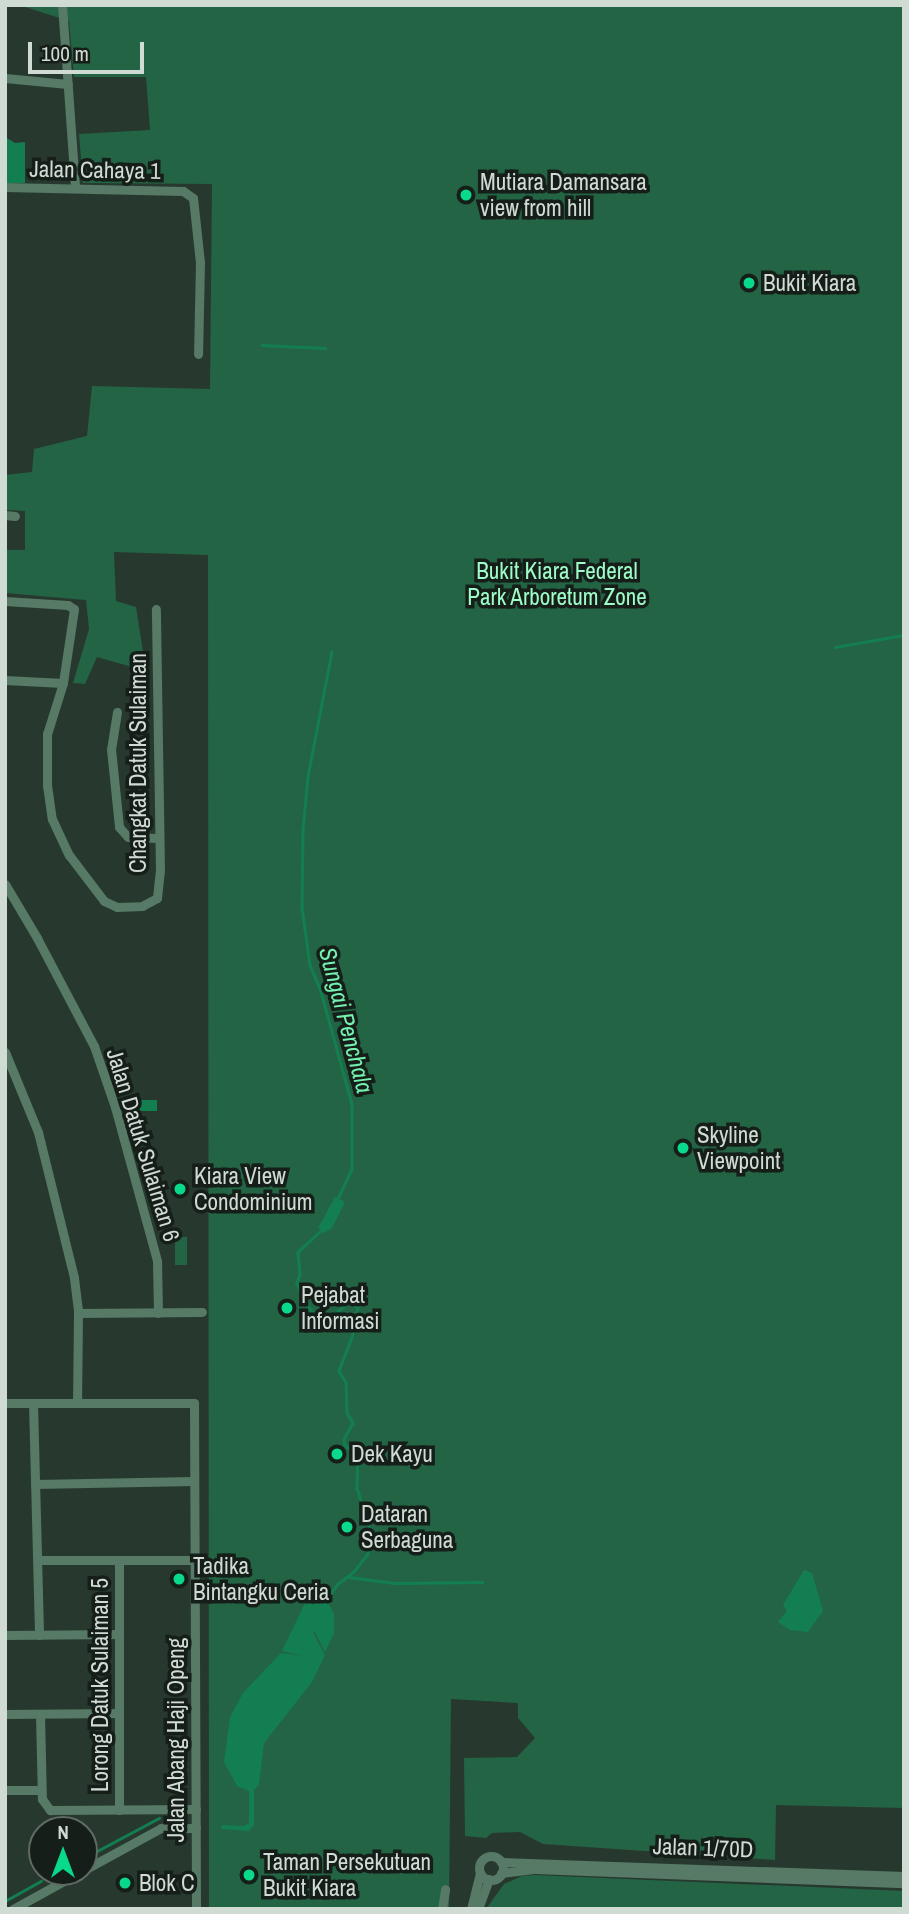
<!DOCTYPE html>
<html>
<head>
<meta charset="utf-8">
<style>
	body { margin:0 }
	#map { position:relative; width:909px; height:1914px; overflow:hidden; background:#27392e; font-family:"Archivo Narrow",sans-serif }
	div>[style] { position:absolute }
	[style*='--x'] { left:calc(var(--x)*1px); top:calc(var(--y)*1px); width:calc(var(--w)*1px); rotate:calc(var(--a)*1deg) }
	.green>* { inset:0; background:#236444; transform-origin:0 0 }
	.water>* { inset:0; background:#137f51 }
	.stream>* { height:2.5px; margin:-1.25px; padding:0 1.25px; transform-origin:1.25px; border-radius:1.25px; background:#137f51 }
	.minor>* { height:9px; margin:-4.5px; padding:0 4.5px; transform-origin:4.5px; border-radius:4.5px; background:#567a65 }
	.minor>.ring { margin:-4.5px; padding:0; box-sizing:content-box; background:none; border:9px solid #567a65; border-radius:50% }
	.dots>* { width:19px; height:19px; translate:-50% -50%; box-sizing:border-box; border:4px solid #161e19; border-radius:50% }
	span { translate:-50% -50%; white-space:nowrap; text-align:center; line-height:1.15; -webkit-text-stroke:7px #161e19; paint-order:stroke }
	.street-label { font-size:23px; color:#d0dbd4 }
	.poi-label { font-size:23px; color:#d0dbd4 }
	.left { translate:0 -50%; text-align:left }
	.park-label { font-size:23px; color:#9dfcc7 }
	.water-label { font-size:24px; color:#73f1af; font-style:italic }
	.frame { position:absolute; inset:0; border:7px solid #d0dbd4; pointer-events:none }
	.north { position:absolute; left:28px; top:1816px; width:70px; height:70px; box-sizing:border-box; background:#161e19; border:2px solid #606a64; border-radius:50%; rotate:0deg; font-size:19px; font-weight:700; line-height:28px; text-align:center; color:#d0dbd4 }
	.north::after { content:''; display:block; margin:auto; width:24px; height:32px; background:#09d98b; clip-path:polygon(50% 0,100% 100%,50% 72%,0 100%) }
	.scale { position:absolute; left:28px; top:42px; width:116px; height:32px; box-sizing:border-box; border:4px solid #d0dbd4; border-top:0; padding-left:9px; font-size:21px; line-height:24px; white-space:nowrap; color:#d0dbd4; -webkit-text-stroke:5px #161e19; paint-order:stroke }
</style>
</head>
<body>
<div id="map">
	<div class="green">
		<i style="clip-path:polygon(19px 5px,904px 5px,904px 1808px,776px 1805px,775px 1860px,543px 1844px,520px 1832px,492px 1833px,486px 1838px,465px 1836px,464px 1758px,517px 1757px,535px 1738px,518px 1718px,518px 1703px,451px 1699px,449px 1909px,209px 1909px,208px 555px,114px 552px,116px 601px,136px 607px,146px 671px,97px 657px,85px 684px,73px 683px,89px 629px,86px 600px,5px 593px,5px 550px,25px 550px,25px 511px,5px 510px,5px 475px,32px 472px,34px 449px,87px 436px,92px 386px,210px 389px,212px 184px,83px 183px,79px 134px,150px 130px,146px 77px,74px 77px,69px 21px)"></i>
		<i style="left:175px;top:1237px;width:12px;height:28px"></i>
		<i style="clip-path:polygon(534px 1875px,904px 1891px,904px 1909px,486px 1909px,504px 1884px,522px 1876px)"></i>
	</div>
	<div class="water">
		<i style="clip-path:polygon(5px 137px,15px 143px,25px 142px,25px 183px,5px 183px)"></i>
		<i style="clip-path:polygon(137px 1100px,157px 1100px,157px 1111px,133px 1111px)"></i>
		<i style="clip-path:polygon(335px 1197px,345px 1202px,332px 1228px,324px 1233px,318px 1228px)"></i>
		<i style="clip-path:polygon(804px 1570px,812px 1573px,823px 1611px,808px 1632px,790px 1630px,778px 1622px,787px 1611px,783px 1605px)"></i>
		<i style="clip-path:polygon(314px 1600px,326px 1600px,329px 1604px,334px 1614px,334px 1633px,325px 1652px,315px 1632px,313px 1633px,325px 1655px,312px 1682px,264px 1743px,259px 1784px,254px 1790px,254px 1825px,249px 1831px,221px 1829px,222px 1825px,244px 1826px,249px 1823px,249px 1791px,237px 1786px,224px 1762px,230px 1717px,243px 1693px,281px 1653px,304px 1656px,282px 1651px,304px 1605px)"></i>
	</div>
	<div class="stream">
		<i style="--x:262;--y:345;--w:63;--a:2.7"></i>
		<i style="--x:835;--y:647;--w:70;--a:-9.9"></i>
		<i style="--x:332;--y:652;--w:127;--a:100.9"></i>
		<i style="--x:308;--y:777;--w:53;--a:95.4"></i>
		<i style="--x:303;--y:830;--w:78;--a:90.7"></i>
		<i style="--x:302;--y:908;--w:58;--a:82"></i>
		<i style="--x:310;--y:965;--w:25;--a:67"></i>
		<i style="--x:320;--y:988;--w:120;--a:74.6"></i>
		<i style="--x:352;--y:1104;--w:65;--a:90"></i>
		<i style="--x:352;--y:1169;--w:33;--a:115"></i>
		<i style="--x:323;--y:1229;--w:34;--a:137"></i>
		<i style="--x:298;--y:1252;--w:23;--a:85"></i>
		<i style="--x:300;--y:1275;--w:9;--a:111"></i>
		<i style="--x:297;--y:1283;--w:24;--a:66"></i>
		<i style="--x:307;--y:1305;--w:17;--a:50"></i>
		<i style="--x:318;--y:1318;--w:13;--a:-4"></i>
		<i style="--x:331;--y:1317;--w:23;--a:-40"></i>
		<i style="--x:349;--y:1302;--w:10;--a:29"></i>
		<i style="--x:358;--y:1307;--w:31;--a:101"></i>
		<i style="--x:352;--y:1337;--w:36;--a:111"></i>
		<i style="--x:339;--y:1371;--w:13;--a:58"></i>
		<i style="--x:346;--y:1382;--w:31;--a:88"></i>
		<i style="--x:347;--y:1413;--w:12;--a:59"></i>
		<i style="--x:353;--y:1423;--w:18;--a:119"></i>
		<i style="--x:344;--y:1439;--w:6;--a:81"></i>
		<i style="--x:345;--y:1445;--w:16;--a:38"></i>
		<i style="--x:358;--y:1455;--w:33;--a:92"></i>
		<i style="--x:357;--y:1488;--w:38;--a:72"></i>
		<i style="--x:369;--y:1524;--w:30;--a:92"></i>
		<i style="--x:368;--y:1554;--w:23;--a:128"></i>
		<i style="--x:354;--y:1572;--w:20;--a:143"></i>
		<i style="--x:338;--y:1584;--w:24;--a:126"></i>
		<i style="--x:349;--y:1577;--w:45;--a:7.6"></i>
		<i style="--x:394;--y:1583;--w:88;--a:-0.7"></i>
		<i style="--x:84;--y:1858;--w:85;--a:-28.1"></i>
		<i style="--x:47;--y:1878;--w:13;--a:-29"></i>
		<i style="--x:5;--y:1901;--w:41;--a:-29.1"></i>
	</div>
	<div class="minor">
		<i style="--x:62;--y:5;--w:183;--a:85.9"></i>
		<i style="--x:5;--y:78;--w:63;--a:5.4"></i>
		<i style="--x:5;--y:187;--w:178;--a:1.3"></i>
		<i style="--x:183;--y:191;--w:12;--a:35"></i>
		<i style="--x:193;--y:198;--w:64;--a:83.8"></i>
		<i style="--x:200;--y:262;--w:92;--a:91.2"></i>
		<i style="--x:5;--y:515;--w:10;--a:6"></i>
		<i style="--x:5;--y:601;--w:63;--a:3.6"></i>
		<i style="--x:68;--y:605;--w:7;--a:34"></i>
		<i style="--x:74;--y:609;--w:75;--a:98.5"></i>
		<i style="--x:63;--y:683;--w:53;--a:107.4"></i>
		<i style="--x:47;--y:734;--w:51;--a:90"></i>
		<i style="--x:47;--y:785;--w:34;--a:82"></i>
		<i style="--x:52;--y:819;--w:40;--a:65"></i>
		<i style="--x:69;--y:855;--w:58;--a:52.7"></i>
		<i style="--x:104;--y:901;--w:14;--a:25"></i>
		<i style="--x:117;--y:907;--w:25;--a:-2"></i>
		<i style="--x:142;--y:906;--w:17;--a:-28"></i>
		<i style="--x:157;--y:898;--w:27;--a:-84"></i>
		<i style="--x:160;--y:871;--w:262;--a:-90.9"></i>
		<i style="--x:5;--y:680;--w:58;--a:3"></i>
		<i style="--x:117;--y:712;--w:37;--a:99"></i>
		<i style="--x:111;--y:749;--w:78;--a:84.1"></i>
		<i style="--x:119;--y:827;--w:13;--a:48"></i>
		<i style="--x:128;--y:837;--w:31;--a:2"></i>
		<i style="--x:5;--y:884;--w:63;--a:59.3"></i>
		<i style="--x:37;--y:938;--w:122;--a:62.2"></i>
		<i style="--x:94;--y:1046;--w:65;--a:71"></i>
		<i style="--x:115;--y:1107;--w:160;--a:74.7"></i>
		<i style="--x:157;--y:1261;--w:52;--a:88.9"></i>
		<i style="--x:5;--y:1052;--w:87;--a:67.6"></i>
		<i style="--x:38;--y:1132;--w:150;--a:76.1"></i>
		<i style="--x:74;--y:1278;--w:35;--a:83"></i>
		<i style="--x:78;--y:1313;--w:90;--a:90.6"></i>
		<i style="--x:78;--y:1313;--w:124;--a:-0.5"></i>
		<i style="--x:5;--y:1403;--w:189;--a:0"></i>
		<i style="--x:194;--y:1403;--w:506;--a:89.77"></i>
		<i style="--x:33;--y:1403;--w:232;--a:88.5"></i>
		<i style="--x:35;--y:1484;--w:159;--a:-1.1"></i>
		<i style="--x:38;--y:1560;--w:156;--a:0"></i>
		<i style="--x:119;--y:1560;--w:250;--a:90"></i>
		<i style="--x:5;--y:1635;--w:114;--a:-0.5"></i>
		<i style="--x:5;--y:1714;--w:114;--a:-0.5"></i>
		<i style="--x:40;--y:1714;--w:85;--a:88.7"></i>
		<i style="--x:42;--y:1799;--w:14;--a:54"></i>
		<i style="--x:50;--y:1810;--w:146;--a:-0.4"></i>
		<i style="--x:5;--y:1790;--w:36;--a:0"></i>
		<i class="ring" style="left:479px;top:1856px;width:15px;height:15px"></i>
		<i style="--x:501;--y:1862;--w:403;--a:2"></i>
		<i style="--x:84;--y:1870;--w:88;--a:-28.6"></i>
		<i style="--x:161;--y:1828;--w:35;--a:0"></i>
		<i style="--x:501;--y:1873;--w:33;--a:-7"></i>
		<i style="--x:534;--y:1869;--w:370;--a:2.2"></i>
		<i style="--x:13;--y:1909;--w:77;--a:-28.9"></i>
		<i style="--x:442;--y:1909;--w:20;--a:-81"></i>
		<i style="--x:471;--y:1909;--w:37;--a:-76"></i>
		<i style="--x:478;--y:1909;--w:32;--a:-70"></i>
	</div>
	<div class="dots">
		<i style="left:466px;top:195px;background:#09d98b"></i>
		<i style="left:749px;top:283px;background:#09d98b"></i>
		<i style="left:683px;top:1148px;background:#09d98b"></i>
		<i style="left:180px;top:1189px;background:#09d98b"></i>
		<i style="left:287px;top:1308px;background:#09d98b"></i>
		<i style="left:337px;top:1454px;background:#09d98b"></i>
		<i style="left:347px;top:1527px;background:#09d98b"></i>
		<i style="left:179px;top:1579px;background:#09d98b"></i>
		<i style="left:249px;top:1875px;background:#09d98b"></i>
		<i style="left:125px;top:1883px;background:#09d98b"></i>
	</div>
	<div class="street-label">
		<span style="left:95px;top:170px;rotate:1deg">Jalan Cahaya 1</span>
		<span style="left:138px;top:763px;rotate:-90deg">Changkat Datuk Sulaiman</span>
		<span style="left:143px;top:1145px;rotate:73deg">Jalan Datuk Sulaiman 6</span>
		<span style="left:100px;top:1685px;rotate:-90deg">Lorong Datuk Sulaiman 5</span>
		<span style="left:176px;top:1740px;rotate:-90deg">Jalan Abang Haji Openg</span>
		<span style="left:703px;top:1848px;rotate:2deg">Jalan 1/70D</span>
	</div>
	<div class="poi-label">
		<span class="left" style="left:480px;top:195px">Mutiara Damansara<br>view from hill</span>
		<span class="left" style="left:763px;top:283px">Bukit Kiara</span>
		<span class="left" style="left:697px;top:1148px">Skyline<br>Viewpoint</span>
		<span class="left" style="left:194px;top:1189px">Kiara View<br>Condominium</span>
		<span class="left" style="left:301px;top:1308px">Pejabat<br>Informasi</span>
		<span class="left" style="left:351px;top:1454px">Dek Kayu</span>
		<span class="left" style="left:361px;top:1527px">Dataran<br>Serbaguna</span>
		<span class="left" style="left:193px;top:1579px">Tadika<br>Bintangku Ceria</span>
		<span class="left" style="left:263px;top:1875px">Taman Persekutuan<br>Bukit Kiara</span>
		<span class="left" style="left:139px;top:1883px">Blok C</span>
	</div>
	<div class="park-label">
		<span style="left:557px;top:584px">Bukit Kiara Federal<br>Park Arboretum Zone</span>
	</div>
	<div class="water-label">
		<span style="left:346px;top:1020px;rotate:75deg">Sungai Penchala</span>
	</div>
	<div class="frame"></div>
	<div class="north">N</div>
	<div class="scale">100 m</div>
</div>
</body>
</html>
